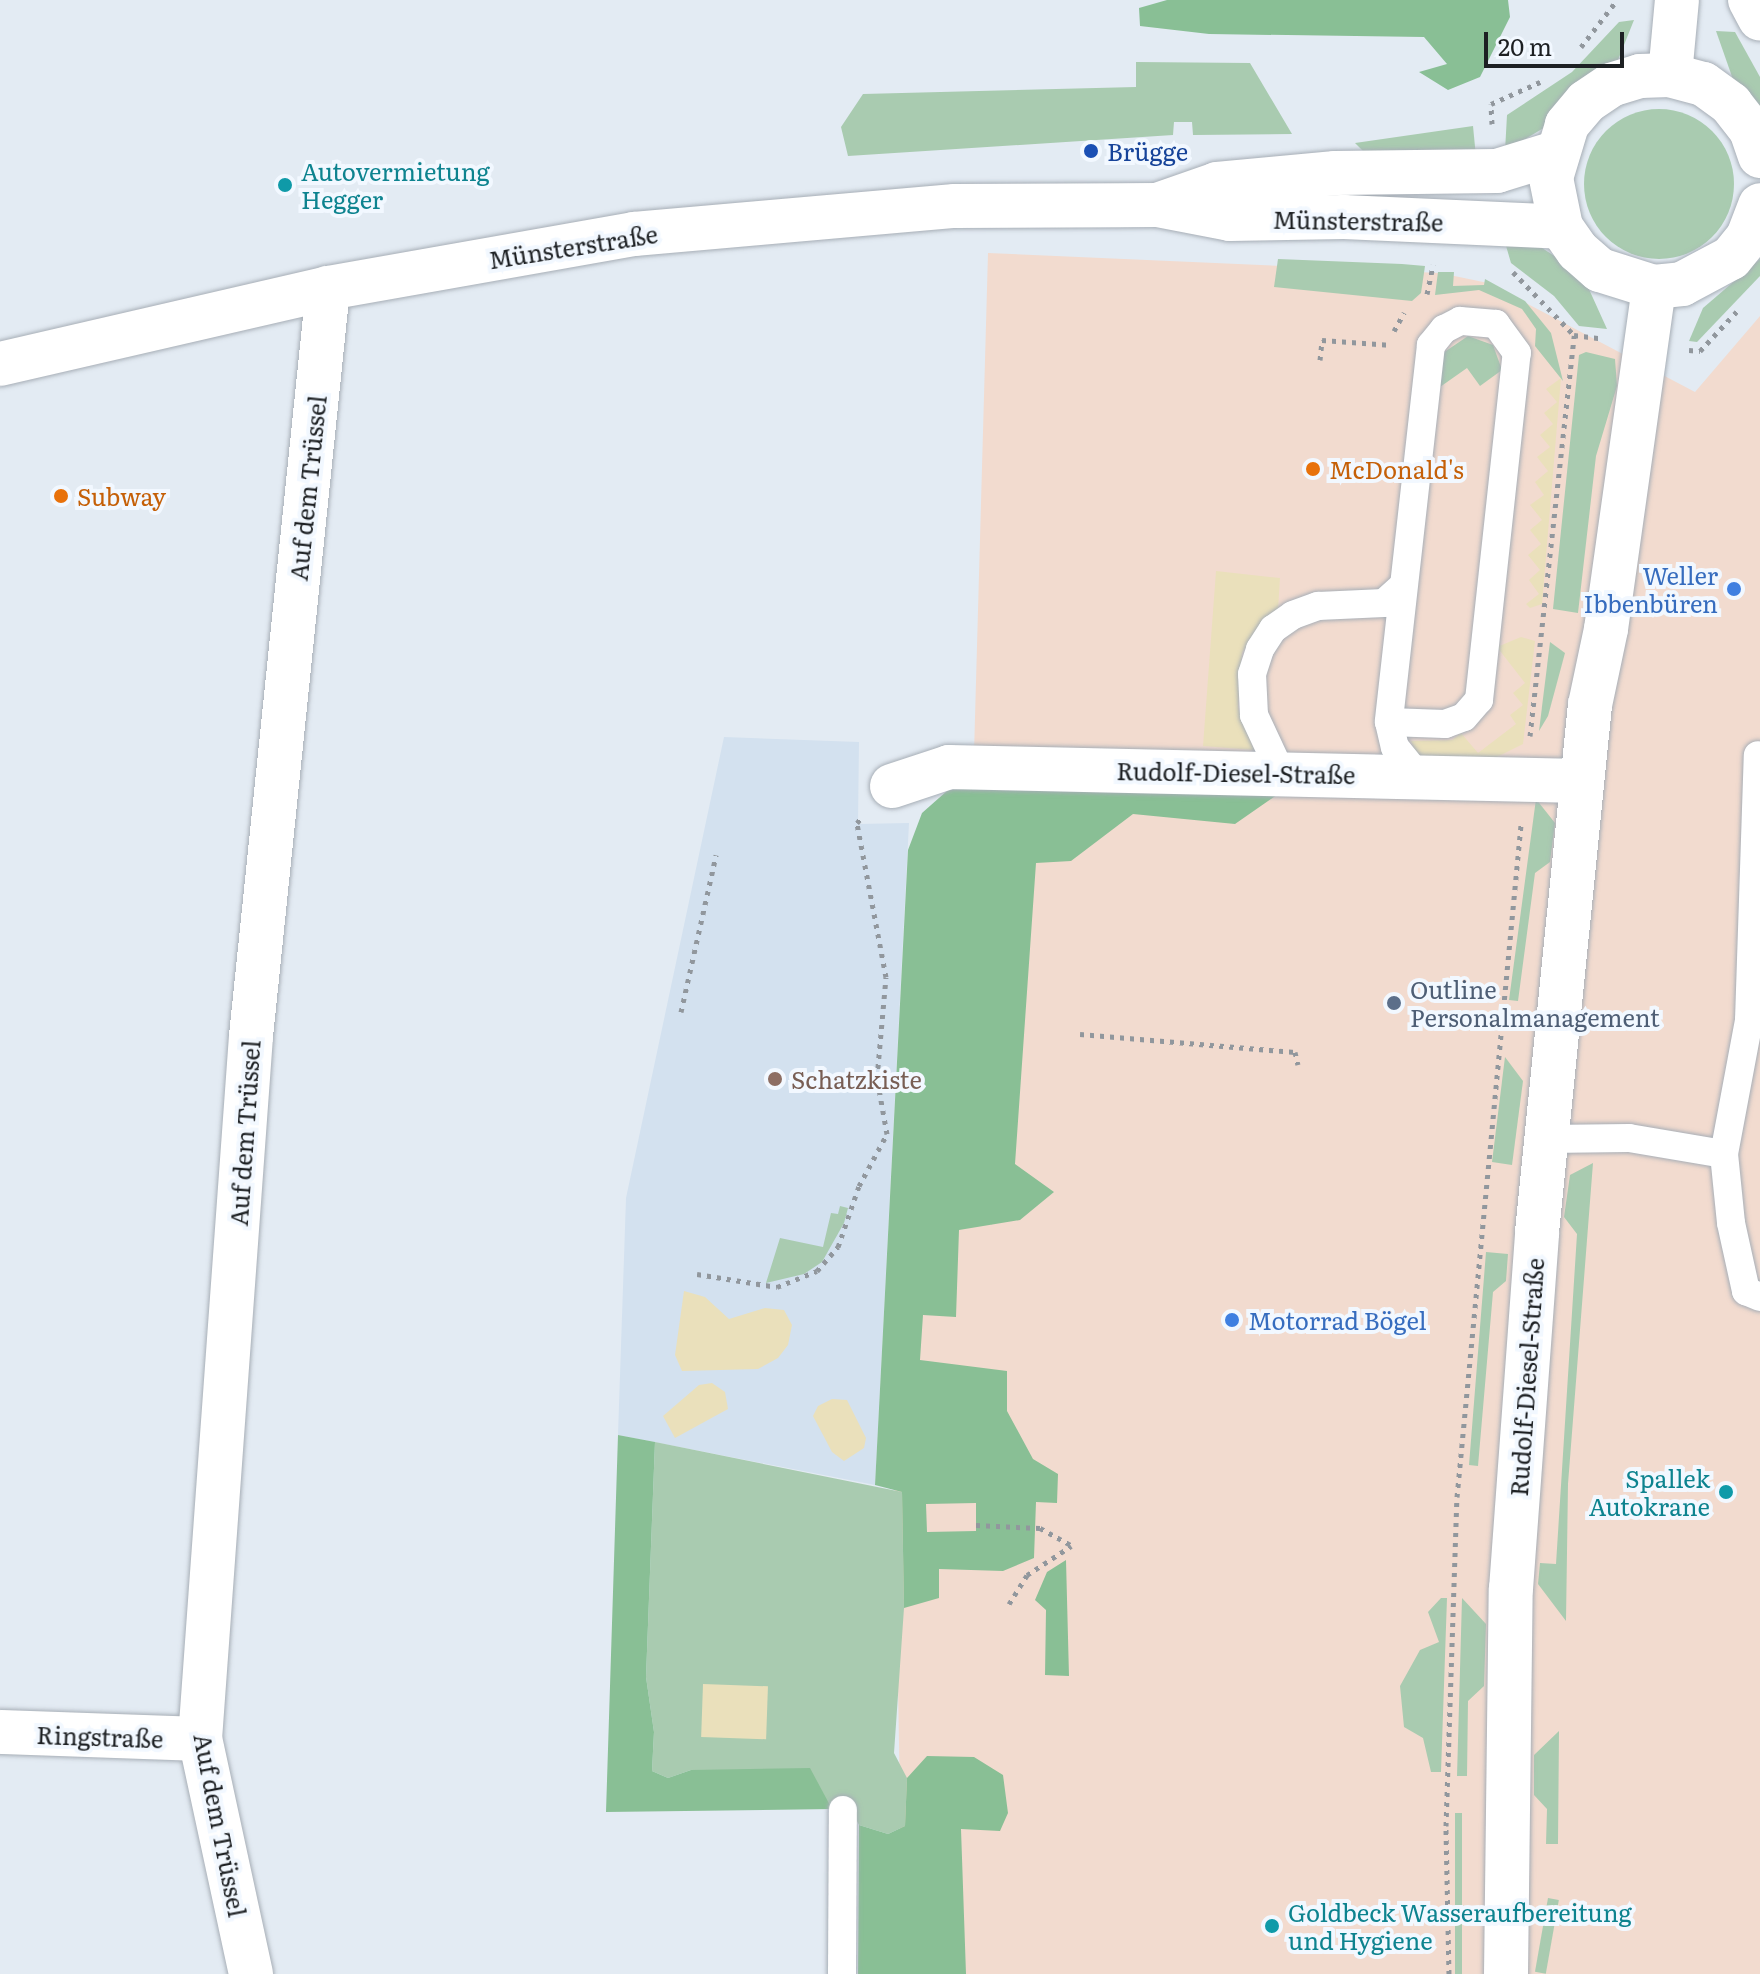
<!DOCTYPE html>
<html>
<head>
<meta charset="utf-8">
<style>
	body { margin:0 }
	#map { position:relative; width:1760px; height:1974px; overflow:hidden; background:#e3ebf3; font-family:Literata,serif }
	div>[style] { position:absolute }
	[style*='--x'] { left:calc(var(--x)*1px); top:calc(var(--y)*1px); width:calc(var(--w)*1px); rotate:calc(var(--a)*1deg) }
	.commercial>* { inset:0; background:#f2dbcf }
	.built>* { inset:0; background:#d3e1ef }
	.green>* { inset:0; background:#a9cbb0; transform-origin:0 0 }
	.round { border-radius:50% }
	.forest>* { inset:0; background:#89bf95 }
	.sand>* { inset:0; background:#eae0bb; transform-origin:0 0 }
	.path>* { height:5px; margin-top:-2.5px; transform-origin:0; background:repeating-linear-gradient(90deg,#91979d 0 4px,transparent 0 10px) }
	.roads { filter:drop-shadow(0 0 2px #a7aeb6) drop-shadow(0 0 2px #a7aeb6) }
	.lane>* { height:28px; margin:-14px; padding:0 14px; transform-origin:14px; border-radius:14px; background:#fff }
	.street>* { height:44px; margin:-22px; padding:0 22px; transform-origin:22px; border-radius:22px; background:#fff }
	.secondary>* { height:44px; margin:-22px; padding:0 22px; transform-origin:22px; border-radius:22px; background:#fff }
	.dots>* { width:22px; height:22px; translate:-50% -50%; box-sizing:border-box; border:4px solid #f2f8ff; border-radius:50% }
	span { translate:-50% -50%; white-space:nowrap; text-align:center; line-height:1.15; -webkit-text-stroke:8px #f2f8ff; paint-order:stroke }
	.transit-label { font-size:24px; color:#164399 }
	.left { translate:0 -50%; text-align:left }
	.culture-label { font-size:24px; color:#0d838f }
	.right { translate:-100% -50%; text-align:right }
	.street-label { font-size:24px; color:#1d2023 }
	.food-label { font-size:24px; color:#c56008 }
	.shop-label { font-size:24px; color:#366cbe }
	.service-label { font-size:24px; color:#4e5e75 }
	.education-label { font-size:24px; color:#785e54 }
	.scale { position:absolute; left:1484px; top:32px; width:140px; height:36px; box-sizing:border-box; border:4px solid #1d2023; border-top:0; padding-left:10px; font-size:24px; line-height:28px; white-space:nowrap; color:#1d2023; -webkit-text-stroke:6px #f2f8ff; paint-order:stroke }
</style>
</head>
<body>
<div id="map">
	<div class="commercial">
		<i style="clip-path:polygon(988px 253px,1440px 273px,1488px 283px,1695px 392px,1760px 316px,1760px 1974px,903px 1974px,894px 1455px,972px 825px)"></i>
	</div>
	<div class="built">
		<i style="clip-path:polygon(724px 737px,859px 742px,858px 824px,909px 823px,875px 1485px,618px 1435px,626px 1198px)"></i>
	</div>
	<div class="green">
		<i style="clip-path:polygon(1634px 20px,1618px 60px,1547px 126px,1505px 151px,1507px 115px,1572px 72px,1619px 22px)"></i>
		<i style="clip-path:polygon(1716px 31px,1735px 32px,1760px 77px,1760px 110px,1736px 88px)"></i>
		<i style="clip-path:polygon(1136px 62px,1250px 63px,1292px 134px,1193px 135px,1192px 122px,1174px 122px,1173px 135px,848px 156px,841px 127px,863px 94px,1136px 87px)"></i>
		<i class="round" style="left:1584px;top:109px;width:150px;height:150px"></i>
		<i style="clip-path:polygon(1473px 126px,1476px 157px,1371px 159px,1355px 143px)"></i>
		<i style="clip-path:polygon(1504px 239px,1539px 246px,1559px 259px,1588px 287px,1607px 329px,1579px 326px,1554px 296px,1511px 263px)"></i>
		<i style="clip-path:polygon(1278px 259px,1402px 264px,1425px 266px,1421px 293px,1412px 301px,1274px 287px)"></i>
		<i style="clip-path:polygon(1760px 259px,1760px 276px,1697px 342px,1689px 341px,1703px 308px)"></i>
		<i style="clip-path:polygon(1438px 272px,1454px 272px,1453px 286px,1484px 285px,1485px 279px,1525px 301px,1551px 333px,1563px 381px,1535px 346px,1536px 329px,1522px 309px,1479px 290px,1435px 295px)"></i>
		<i style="clip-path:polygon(1468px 336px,1493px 345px,1502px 370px,1480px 386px,1467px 368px,1440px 387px,1443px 353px)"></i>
		<i style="clip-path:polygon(1586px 352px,1615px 359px,1617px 386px,1596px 456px,1578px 613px,1553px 609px,1579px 355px)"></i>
		<i style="clip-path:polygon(1550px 642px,1565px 653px,1548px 716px,1539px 731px)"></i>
		<i style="clip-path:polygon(1536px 799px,1555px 823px,1550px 862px,1535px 873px,1518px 1001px,1509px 1000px)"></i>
		<i style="clip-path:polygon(1505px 1057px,1523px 1081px,1512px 1165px,1492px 1162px)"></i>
		<i style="clip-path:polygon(1593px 1163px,1568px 1484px,1566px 1621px,1538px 1584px,1540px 1563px,1556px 1564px,1577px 1234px,1564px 1217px,1570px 1175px)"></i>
		<i style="clip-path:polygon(840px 1206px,848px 1208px,844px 1223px,822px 1262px,804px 1274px,766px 1283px,780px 1238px,823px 1247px,831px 1213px,838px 1214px)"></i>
		<i style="clip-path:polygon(1486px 1252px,1508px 1254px,1506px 1281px,1493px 1292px,1478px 1466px,1469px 1465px)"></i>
		<i style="clip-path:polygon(655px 1442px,902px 1492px,904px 1608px,894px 1753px,907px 1778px,905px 1826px,888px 1834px,859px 1825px,853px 1813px,691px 1770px,668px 1778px,652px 1771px,654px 1732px,646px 1677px)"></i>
		<i style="clip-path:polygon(1441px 1598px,1447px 1598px,1441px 1772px,1431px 1772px,1423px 1738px,1404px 1727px,1400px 1686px,1420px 1650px,1439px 1642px,1428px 1612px)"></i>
		<i style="clip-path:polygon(1462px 1598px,1486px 1624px,1484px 1686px,1468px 1701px,1467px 1776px,1457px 1776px)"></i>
		<i style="clip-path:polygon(1559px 1731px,1558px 1844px,1546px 1844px,1547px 1809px,1534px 1795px,1534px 1755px)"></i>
		<i style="left:1455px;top:1813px;width:7px;height:161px"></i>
		<i style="left:1548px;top:1898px;width:11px;height:75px;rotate:10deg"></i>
	</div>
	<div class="forest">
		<i style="clip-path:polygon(1167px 0,1508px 0,1510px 17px,1480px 77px,1448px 90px,1419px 72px,1447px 64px,1424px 37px,1209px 34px,1140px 26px,1139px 8px)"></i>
		<i style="clip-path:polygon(evenodd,1015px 786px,1284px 790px,1235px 824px,1133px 814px,1071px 861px,1036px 863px,1015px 1164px,1054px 1192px,1020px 1220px,959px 1230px,956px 1317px,923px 1315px,920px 1360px,1007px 1371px,1007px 1411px,1033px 1459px,1058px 1474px,1057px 1503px,1036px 1502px,1034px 1558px,1003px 1571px,939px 1569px,939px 1598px,904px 1608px,902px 1492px,875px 1485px,908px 850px,922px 813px,948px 790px,1015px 786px,976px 1503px,976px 1531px,927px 1532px,926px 1504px,976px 1503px)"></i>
		<i style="clip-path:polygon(618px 1435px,655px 1442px,646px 1677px,654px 1732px,652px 1771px,668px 1778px,691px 1770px,810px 1768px,832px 1809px,606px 1812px)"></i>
		<i style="clip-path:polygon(1066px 1560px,1069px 1676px,1045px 1675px,1046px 1610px,1035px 1600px,1047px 1572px)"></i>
		<i style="clip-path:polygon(927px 1756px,974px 1757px,1003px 1775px,1008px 1813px,1000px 1831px,961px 1829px,966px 1974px,858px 1974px,859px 1825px,888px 1834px,905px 1826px,907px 1778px)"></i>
	</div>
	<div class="sand">
		<i style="clip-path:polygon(1561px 378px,1542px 604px,1530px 608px,1526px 604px,1539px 594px,1529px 580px,1540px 570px,1528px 555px,1541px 544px,1530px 530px,1542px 520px,1530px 505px,1544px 495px,1535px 482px,1548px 471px,1537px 457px,1550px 447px,1540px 435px,1553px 424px,1544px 413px,1557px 402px,1546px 389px)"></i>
		<i style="clip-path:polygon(1216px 571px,1280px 578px,1278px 610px,1259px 625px,1242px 653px,1238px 707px,1254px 750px,1203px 746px)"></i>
		<i style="clip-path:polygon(1521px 637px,1535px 641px,1523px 744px,1491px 760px,1427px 759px,1416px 753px,1411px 741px,1452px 740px,1461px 733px,1478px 753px,1516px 724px,1510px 715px,1523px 705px,1513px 693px,1525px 683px,1497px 647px)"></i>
		<i style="clip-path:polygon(684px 1291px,705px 1297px,729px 1319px,765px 1308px,784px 1310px,792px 1325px,788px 1345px,778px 1358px,758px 1369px,682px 1371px,675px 1355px)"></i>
		<i style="clip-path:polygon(712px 1383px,725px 1392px,728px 1409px,675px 1438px,663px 1416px,699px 1385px)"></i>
		<i style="clip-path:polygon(832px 1399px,847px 1400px,866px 1438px,864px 1448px,844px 1461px,832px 1452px,813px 1416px,818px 1406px)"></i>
		<i style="left:703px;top:1684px;width:65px;height:53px;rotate:2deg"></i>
	</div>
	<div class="path">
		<i style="--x:1581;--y:47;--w:59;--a:-52.5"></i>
		<i style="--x:1492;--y:124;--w:20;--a:-93"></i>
		<i style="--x:1491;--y:104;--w:54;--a:-24.2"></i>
		<i style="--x:1513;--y:272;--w:88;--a:45.9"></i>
		<i style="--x:1574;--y:335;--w:26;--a:7"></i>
		<i style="--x:1427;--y:294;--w:30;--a:-78"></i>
		<i style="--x:1394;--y:331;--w:21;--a:-61"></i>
		<i style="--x:1689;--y:350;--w:11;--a:5"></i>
		<i style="--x:1700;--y:351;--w:59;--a:-47.1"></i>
		<i style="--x:1320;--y:360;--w:20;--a:-84"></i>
		<i style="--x:1322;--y:340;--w:70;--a:4.1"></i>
		<i style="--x:1530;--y:736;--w:403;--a:-83.7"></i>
		<i style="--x:681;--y:1012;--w:161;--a:-77.4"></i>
		<i style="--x:1080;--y:1034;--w:216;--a:4.8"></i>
		<i style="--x:1295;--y:1052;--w:13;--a:77"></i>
		<i style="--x:697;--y:1274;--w:81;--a:9.2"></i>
		<i style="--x:777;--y:1287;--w:43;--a:-21.8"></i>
		<i style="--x:817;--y:1271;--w:32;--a:-49"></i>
		<i style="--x:838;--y:1247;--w:65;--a:-71"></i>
		<i style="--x:859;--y:1186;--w:59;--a:-61.7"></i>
		<i style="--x:887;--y:1134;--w:57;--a:-100.1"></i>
		<i style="--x:877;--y:1078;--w:101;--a:-84.9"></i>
		<i style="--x:886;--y:977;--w:157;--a:-100.7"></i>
		<i style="--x:857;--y:823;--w:6;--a:-51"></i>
		<i style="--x:976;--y:1525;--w:64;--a:2.7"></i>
		<i style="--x:1040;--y:1528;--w:37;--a:29"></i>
		<i style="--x:1009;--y:1604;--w:34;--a:-58"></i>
		<i style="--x:1027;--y:1575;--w:53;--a:-33.4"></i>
		<i style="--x:1449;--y:1974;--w:148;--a:-91.2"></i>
		<i style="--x:1446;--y:1826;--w:329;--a:-88.1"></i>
		<i style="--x:1457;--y:1497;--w:675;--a:-84.56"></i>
	</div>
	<div class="roads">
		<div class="lane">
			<i style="--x:1389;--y:722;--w:56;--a:2"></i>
			<i style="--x:1445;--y:724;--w:20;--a:-20"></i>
			<i style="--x:1464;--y:717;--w:23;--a:-49"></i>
			<i style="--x:1479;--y:700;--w:349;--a:-83.8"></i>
			<i style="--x:1517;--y:353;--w:36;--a:-126"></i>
			<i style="--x:1496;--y:324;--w:36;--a:-175"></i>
			<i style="--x:1460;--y:321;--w:18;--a:153"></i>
			<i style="--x:1444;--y:329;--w:21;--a:129"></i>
			<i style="--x:1431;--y:345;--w:379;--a:96.4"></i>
			<i style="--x:1389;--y:722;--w:26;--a:77"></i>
			<i style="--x:1395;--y:747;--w:36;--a:51"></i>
			<i style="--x:1281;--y:773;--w:64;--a:-115"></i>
			<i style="--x:1254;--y:715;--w:41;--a:-92.8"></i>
			<i style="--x:1252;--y:674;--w:26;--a:-72"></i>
			<i style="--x:1260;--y:649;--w:24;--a:-57"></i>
			<i style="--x:1273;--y:629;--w:24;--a:-35"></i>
			<i style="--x:1293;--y:615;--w:27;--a:-20"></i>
			<i style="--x:1318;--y:606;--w:66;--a:-2.6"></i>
			<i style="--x:1384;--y:603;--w:25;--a:-42"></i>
			<i style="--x:1547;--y:1139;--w:82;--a:-0.7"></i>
			<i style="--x:1629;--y:1138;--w:96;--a:9.6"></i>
			<i style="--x:1724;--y:1154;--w:69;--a:84.2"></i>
			<i style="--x:1731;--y:1223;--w:70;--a:77.6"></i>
			<i style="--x:1746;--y:1291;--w:15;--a:23"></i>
			<i style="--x:1724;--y:1154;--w:136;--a:-79.4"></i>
			<i style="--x:1749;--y:1020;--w:265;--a:-88.1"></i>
			<i style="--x:842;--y:1974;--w:164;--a:-89.7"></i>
		</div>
		<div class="street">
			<i style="--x:1750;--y:0;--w:21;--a:62"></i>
			<i style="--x:1670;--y:75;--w:75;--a:-84.7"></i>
			<i style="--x:892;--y:786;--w:60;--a:-18.4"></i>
			<i style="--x:949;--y:767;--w:633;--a:1.27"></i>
			<i style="--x:0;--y:1732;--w:200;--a:2"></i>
			<i style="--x:251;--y:1974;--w:240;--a:-102.2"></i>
			<i style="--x:200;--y:1739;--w:705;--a:-85.85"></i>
			<i style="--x:251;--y:1036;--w:752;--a:-84.12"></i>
			<i style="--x:1506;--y:1974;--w:385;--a:-89.3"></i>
			<i style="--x:1511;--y:1589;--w:358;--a:-85.8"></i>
			<i style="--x:1537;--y:1232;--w:530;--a:-84.26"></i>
			<i style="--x:1590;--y:705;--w:78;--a:-78.1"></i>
			<i style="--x:1606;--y:629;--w:345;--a:-82"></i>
		</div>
		<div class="secondary">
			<i style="--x:1760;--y:156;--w:28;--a:-109"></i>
			<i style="--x:1751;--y:130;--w:33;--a:-128"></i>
			<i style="--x:1731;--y:104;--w:34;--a:-144"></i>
			<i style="--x:1703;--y:84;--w:34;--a:-165"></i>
			<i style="--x:1670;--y:75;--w:30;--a:178"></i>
			<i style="--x:1640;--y:76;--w:30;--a:163"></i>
			<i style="--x:1611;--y:85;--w:30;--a:146"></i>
			<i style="--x:1586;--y:102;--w:30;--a:130"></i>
			<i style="--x:1567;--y:125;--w:55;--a:106.8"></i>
			<i style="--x:1551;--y:178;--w:50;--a:78.5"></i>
			<i style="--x:1561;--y:227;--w:29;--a:55"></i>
			<i style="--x:1578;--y:251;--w:29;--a:41"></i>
			<i style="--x:1600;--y:270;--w:57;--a:17.5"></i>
			<i style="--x:1654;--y:287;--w:28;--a:-6"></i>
			<i style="--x:1682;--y:284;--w:55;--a:-28"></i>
			<i style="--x:1731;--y:258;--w:27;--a:-51"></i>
			<i style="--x:1748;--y:237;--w:34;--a:-69"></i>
			<i style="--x:1160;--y:204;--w:60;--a:-19.3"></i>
			<i style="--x:1217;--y:184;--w:119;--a:-5.3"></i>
			<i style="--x:1335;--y:173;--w:162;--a:-0.7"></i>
			<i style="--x:1497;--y:171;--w:61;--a:-17.2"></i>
			<i style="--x:0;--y:364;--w:337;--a:-13"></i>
			<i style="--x:328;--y:288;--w:311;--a:-10"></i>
			<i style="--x:634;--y:234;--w:322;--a:-5"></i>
			<i style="--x:955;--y:206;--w:202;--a:-0.3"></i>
			<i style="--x:1157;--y:205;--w:74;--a:10.9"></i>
			<i style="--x:1230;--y:219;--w:114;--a:-1"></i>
			<i style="--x:1344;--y:217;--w:217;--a:2.6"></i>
		</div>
	</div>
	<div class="dots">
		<i style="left:1091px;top:151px;background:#1a4fb4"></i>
		<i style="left:285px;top:185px;background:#0f9aa8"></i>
		<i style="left:1313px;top:469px;background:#e8710a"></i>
		<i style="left:61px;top:496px;background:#e8710a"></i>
		<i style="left:1734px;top:589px;background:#3f7fe0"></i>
		<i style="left:1394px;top:1003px;background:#5c6f8a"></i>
		<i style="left:775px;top:1079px;background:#8d6e63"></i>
		<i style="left:1232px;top:1320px;background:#3f7fe0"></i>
		<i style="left:1726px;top:1492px;background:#0f9aa8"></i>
		<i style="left:1272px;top:1926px;background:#0f9aa8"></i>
	</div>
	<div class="transit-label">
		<span class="left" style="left:1107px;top:151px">Brügge</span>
	</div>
	<div class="culture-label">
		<span class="left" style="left:301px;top:185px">Autovermietung<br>Hegger</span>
		<span class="right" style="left:1710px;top:1492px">Spallek<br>Autokrane</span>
		<span class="left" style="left:1288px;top:1926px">Goldbeck Wasseraufbereitung<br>und Hygiene</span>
	</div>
	<div class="street-label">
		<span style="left:1358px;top:220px;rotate:1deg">Münsterstraße</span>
		<span style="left:573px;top:246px;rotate:-9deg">Münsterstraße</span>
		<span style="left:307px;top:488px;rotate:-84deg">Auf dem Trüssel</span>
		<span style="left:1236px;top:772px;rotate:1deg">Rudolf-Diesel-Straße</span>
		<span style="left:244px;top:1133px;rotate:-86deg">Auf dem Trüssel</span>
		<span style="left:1526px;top:1377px;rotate:-86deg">Rudolf-Diesel-Straße</span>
		<span style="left:100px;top:1736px;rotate:2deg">Ringstraße</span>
		<span style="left:221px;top:1825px;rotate:79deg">Auf dem Trüssel</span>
	</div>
	<div class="food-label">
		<span class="left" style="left:1329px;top:469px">McDonald's</span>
		<span class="left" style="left:77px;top:496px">Subway</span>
	</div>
	<div class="shop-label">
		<span class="right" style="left:1718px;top:589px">Weller<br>Ibbenbüren</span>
		<span class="left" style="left:1248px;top:1320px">Motorrad Bögel</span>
	</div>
	<div class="service-label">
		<span class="left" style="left:1410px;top:1003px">Outline<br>Personalmanagement</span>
	</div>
	<div class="education-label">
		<span class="left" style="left:791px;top:1079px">Schatzkiste</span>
	</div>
	<div class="scale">20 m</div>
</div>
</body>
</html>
